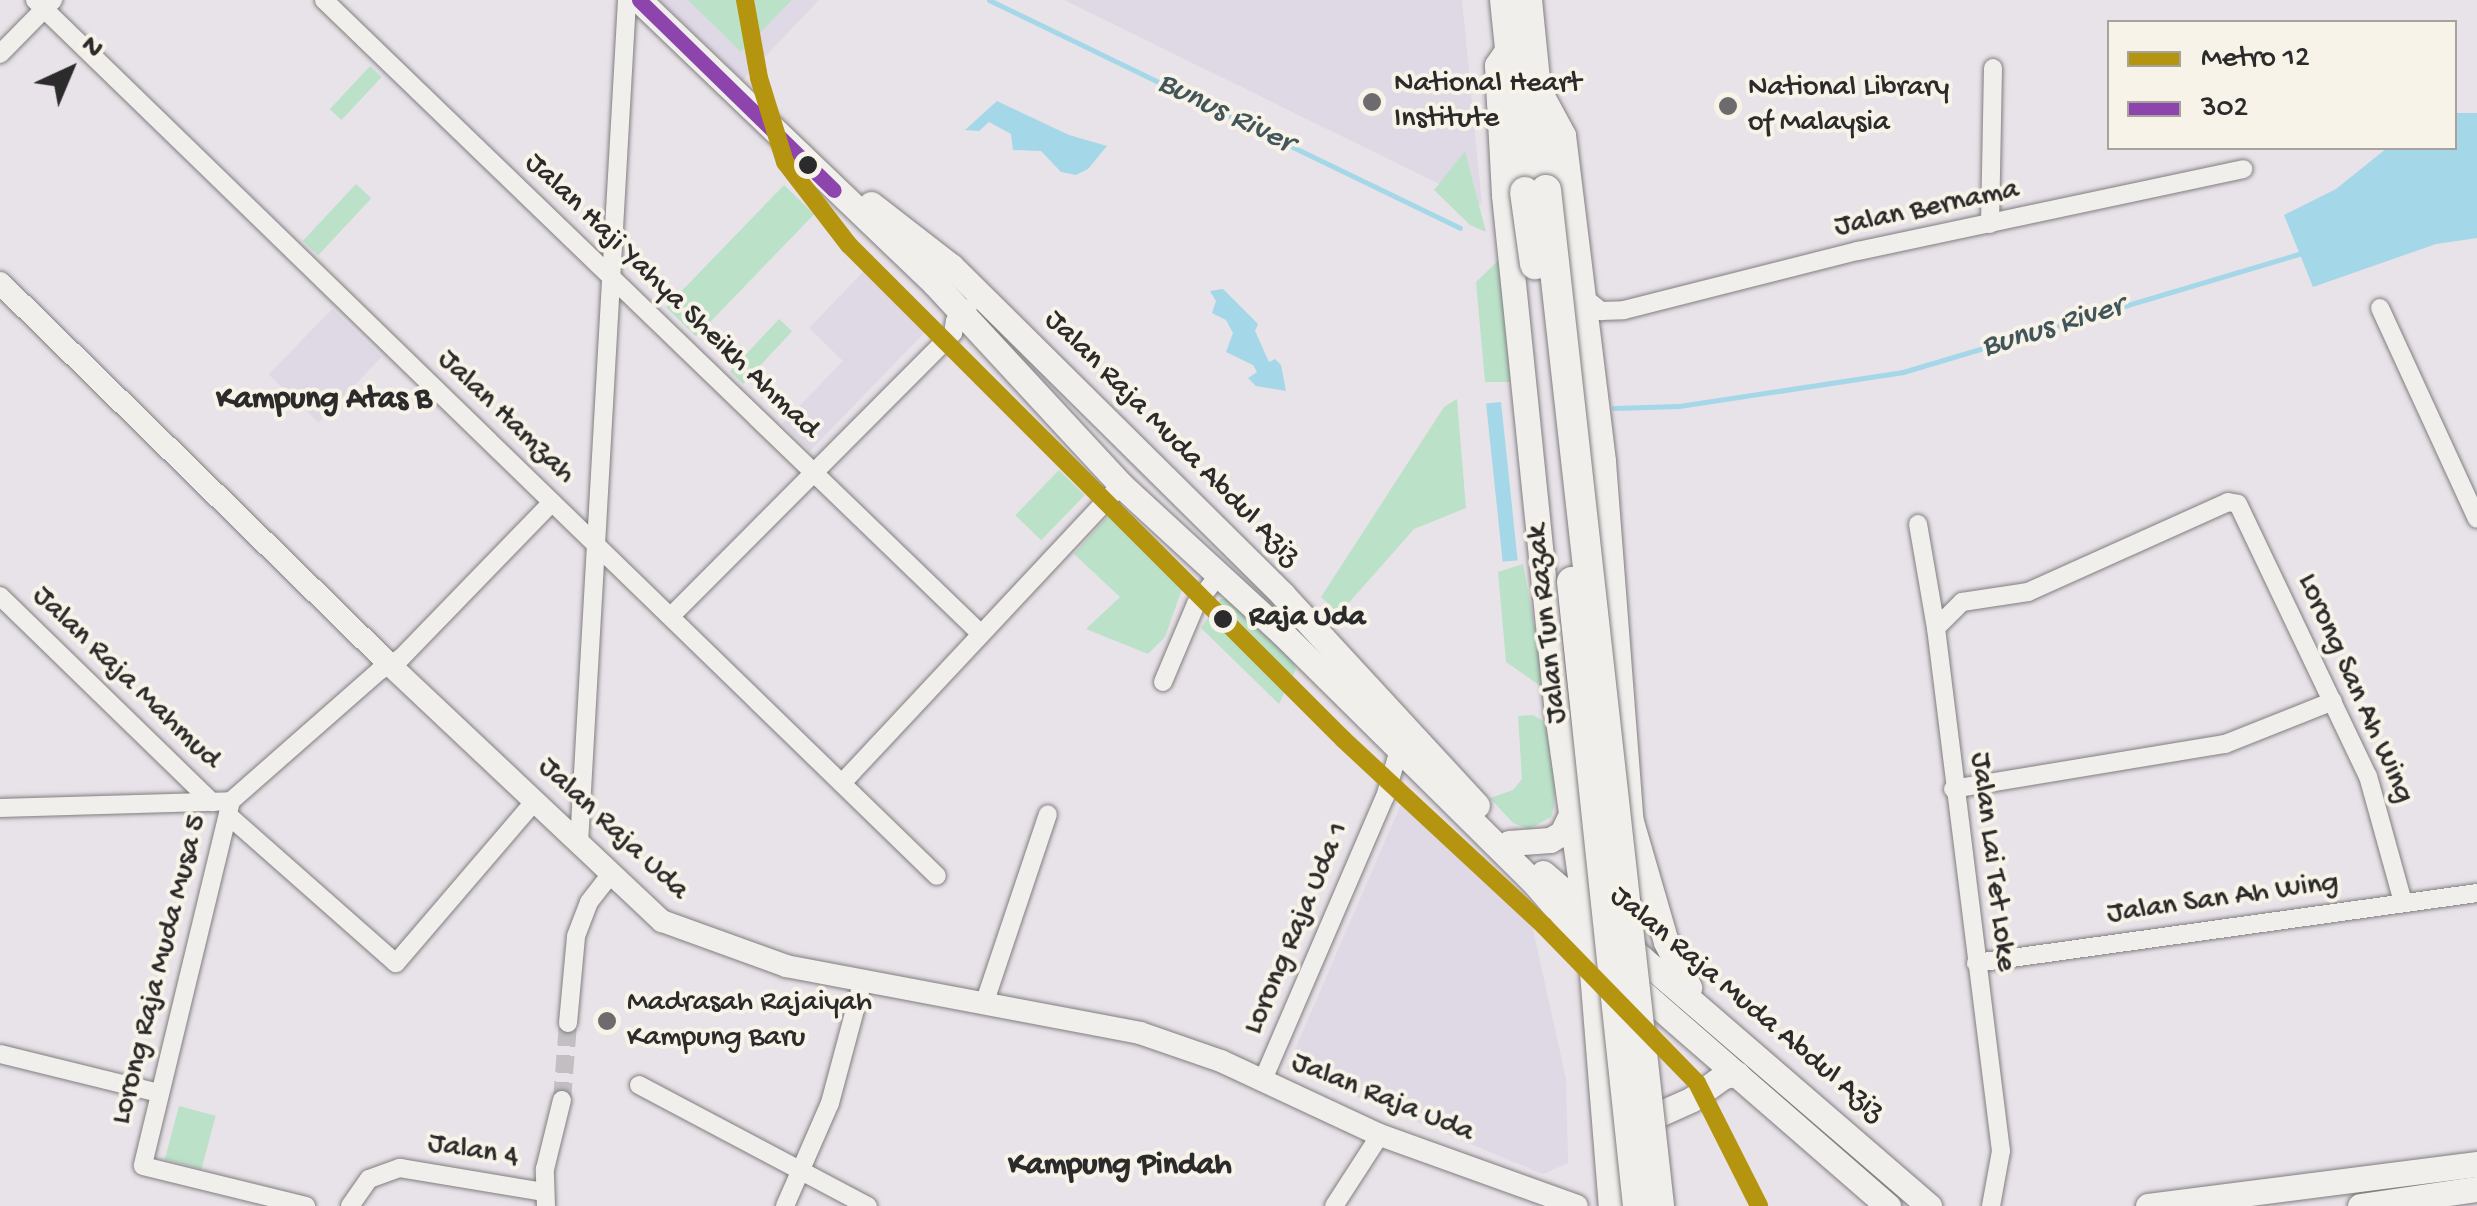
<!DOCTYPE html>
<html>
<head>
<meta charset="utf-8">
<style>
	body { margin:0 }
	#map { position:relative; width:2477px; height:1206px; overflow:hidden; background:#e8e3e8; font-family:"Gochi Hand",sans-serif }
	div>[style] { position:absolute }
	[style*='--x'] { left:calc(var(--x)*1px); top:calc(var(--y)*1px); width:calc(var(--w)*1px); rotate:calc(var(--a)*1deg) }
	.built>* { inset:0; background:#dfd8e5; transform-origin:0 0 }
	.green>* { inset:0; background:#bbe2c9; transform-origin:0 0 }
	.water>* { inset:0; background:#a4d7e7; transform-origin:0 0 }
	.stream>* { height:5px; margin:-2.5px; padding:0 2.5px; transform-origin:2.5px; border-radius:2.5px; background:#a4d7e7 }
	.minor-tunnel>* { height:18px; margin-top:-9px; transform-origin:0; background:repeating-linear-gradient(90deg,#c2bec2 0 18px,transparent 0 27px) }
	.roads { filter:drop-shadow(0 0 2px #807e80) drop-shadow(0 0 2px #807e80) }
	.minor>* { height:18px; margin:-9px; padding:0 9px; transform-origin:9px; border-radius:9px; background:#f0efec }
	.tertiary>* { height:22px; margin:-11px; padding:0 11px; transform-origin:11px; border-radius:11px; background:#f0efec }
	.secondary>* { height:25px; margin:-12.5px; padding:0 12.5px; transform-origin:12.5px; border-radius:12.5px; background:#f0efec }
	.primary>* { height:30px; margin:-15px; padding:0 15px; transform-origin:15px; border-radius:15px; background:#f0efec }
	.bridges { filter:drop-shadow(0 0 2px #807e80) drop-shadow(0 0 2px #807e80) }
	.primary-bridge>* { height:30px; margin:-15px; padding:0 15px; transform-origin:15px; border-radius:15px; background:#f0efec }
	.bus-1>* { height:15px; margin:-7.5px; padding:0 7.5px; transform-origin:7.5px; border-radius:7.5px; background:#8e44ad }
	.metro-1>* { height:18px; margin:-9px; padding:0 9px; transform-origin:9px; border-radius:9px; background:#b5940f }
	.dots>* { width:28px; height:28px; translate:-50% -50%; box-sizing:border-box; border:5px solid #f7f3e8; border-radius:50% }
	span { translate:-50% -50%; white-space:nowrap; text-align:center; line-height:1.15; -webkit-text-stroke:8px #f7f3e8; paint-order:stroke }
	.poi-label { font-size:30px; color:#2b2b2b }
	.left { translate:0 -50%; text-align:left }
	.street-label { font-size:30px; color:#2b2b2b }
	.stop-label { font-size:30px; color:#2b2b2b; font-weight:700 }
	.water-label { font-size:32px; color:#42555a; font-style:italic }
	.neighbourhood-label { font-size:32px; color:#2b2b2b; font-weight:700 }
	.legend { position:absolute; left:2107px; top:20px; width:350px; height:130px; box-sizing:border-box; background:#f7f3e8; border:2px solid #a5a39c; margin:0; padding:12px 18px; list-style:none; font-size:30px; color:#2b2b2b }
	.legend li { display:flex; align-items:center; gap:20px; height:50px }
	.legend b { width:50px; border:2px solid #a5a39c }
	.north { position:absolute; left:20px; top:20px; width:100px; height:100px; -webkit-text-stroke:8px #f7f3e8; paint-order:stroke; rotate:44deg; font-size:28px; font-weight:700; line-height:40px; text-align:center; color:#2b2b2b }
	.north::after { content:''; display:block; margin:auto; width:35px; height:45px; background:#2b2b2b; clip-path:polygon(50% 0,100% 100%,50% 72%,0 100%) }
</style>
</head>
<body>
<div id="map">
	<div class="built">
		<i style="clip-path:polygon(660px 0,819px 0,743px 80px)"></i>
		<i style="clip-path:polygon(1064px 0,1462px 0,1482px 205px)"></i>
		<i style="clip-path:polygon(866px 269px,928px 329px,810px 451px,782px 424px,843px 361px,809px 328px)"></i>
		<i style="left:332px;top:309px;width:69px;height:91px;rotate:44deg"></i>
		<i style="clip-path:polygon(1404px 797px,1532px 925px,1566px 1079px,1568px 1163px,1543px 1174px,1287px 1068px)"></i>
	</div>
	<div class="green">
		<i style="clip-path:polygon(688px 0,792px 0,741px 52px)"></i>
		<i style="left:370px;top:66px;width:16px;height:59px;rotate:43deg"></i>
		<i style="clip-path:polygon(1465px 151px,1486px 232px,1470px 225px,1434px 190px)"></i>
		<i style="left:356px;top:184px;width:21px;height:78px;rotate:43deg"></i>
		<i style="left:784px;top:185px;width:42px;height:170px;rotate:44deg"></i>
		<i style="clip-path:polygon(1504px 255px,1514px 382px,1485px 382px,1476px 282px)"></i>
		<i style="left:779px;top:319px;width:18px;height:72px;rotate:43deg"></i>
		<i style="clip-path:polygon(1457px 399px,1466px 508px,1414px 529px,1339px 614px,1321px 597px,1444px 407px)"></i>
		<i style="left:1059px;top:470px;width:36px;height:63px;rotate:44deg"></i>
		<i style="clip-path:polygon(1110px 514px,1185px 581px,1165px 637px,1148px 654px,1086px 629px,1120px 597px,1074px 554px)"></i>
		<i style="clip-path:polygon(1523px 564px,1546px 690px,1506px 662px,1498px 572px)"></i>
		<i style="clip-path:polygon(1220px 599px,1232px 599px,1289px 655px,1296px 669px,1279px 704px,1201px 628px)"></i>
		<i style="clip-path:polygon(1533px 715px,1545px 722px,1555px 778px,1554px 807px,1551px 817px,1529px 829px,1513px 823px,1490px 798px,1513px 790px,1522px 779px,1518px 716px)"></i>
		<i style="left:179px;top:1106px;width:38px;height:55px;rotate:15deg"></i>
	</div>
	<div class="water">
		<i style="clip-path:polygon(997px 101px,1069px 135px,1107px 146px,1088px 169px,1076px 175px,1061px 172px,1041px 151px,1013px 150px,1011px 134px,989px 122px,979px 131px,965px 130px)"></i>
		<i style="clip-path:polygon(2455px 113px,2477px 113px,2477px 238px,2436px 244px,2313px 287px,2284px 215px,2336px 189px,2387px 148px,2454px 148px)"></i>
		<i style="clip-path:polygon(1223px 289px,1258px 324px,1255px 331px,1269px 362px,1275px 359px,1281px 365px,1286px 391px,1256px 386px,1248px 378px,1257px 372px,1253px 365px,1226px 352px,1233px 333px,1226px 320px,1212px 313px,1216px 301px,1210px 291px)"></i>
		<i style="left:1501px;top:402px;width:159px;height:15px;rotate:84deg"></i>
	</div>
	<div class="stream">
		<i style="--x:989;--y:0;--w:523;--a:25.83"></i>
		<i style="--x:1614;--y:408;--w:65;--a:-1.8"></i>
		<i style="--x:1679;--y:406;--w:227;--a:-8.6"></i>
		<i style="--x:1903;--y:372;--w:420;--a:-16.6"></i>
	</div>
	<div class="minor-tunnel">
		<i style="--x:562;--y:1100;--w:77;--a:-85.5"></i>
	</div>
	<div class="roads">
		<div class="minor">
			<i style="--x:35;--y:0;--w:1257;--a:44.16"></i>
			<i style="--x:324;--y:0;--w:913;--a:43.98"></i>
			<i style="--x:0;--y:54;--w:76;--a:-45.5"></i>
			<i style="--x:1990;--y:224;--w:156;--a:-88.9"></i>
			<i style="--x:1581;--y:295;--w:26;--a:39"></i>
			<i style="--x:1601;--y:311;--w:23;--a:-2"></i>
			<i style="--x:1624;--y:310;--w:241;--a:-14.2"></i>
			<i style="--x:1858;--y:251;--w:394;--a:-12"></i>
			<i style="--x:2380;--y:308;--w:232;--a:65.3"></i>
			<i style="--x:1918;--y:524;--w:106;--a:80.2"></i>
			<i style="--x:1936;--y:628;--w:527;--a:82.92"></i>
			<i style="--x:2001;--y:1151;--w:56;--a:100.3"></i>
			<i style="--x:0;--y:596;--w:296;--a:44.2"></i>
			<i style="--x:671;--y:616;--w:400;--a:-45.1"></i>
			<i style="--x:953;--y:333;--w:12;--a:-81"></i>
			<i style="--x:955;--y:321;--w:18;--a:-45"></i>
			<i style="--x:1936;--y:628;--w:37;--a:-45"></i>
			<i style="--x:1962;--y:602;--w:67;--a:-8.6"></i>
			<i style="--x:2028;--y:592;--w:219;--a:-24.2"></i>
			<i style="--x:2228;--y:502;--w:10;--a:11"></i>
			<i style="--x:2238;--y:504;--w:301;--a:64.5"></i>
			<i style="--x:2368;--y:776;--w:131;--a:74.5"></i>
			<i style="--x:1163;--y:682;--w:85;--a:-67.1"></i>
			<i style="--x:1196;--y:604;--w:39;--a:-52"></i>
			<i style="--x:842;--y:783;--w:408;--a:-46.9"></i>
			<i style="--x:1953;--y:789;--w:276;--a:-9.4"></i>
			<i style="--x:2225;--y:744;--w:116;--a:-21.7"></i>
			<i style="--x:231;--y:801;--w:375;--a:103.6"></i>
			<i style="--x:143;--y:1166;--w:168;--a:13.8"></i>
			<i style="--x:0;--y:808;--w:231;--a:-1.7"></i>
			<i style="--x:231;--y:801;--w:197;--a:-41.3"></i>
			<i style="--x:379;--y:671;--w:26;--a:-31"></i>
			<i style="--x:401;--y:658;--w:217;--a:-45.9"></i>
			<i style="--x:228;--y:815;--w:224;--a:41.4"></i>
			<i style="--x:396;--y:963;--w:213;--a:-49.4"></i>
			<i style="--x:579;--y:843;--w:844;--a:-86.74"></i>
			<i style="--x:1976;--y:963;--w:506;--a:-7.95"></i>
			<i style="--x:985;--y:1001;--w:197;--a:-71.4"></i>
			<i style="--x:568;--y:1023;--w:87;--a:-84.7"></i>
			<i style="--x:576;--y:936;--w:36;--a:-69"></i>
			<i style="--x:589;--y:902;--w:36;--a:-52"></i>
			<i style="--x:0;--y:1054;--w:164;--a:13.8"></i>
			<i style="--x:1262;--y:1082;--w:310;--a:-66.7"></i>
			<i style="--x:1385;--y:797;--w:49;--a:-73.4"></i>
			<i style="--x:639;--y:1085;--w:259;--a:27.9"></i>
			<i style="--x:350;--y:1206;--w:33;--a:-55"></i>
			<i style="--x:369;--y:1179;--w:33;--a:-20"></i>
			<i style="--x:400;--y:1168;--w:145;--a:9.5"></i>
			<i style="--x:546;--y:1206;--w:37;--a:-92"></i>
			<i style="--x:545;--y:1169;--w:71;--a:-76.2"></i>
			<i style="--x:785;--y:1206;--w:112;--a:-66.4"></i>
			<i style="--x:830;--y:1103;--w:127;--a:-75"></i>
			<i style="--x:1334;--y:1206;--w:85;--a:-57.1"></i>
		</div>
		<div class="tertiary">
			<i style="--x:0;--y:283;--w:545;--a:44.4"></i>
			<i style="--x:389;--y:664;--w:375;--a:43.3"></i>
			<i style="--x:662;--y:921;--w:132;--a:19.9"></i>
			<i style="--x:786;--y:966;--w:360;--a:10.7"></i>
			<i style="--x:1140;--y:1033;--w:86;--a:19.1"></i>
			<i style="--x:1221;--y:1061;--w:175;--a:25"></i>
			<i style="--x:1380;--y:1135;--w:209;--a:19.8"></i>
		</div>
		<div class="secondary">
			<i style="--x:639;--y:0;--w:410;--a:43.8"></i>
			<i style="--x:935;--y:284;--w:274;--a:47.2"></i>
			<i style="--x:1121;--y:485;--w:220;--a:42.6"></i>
			<i style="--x:1283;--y:634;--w:349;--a:44.7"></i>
			<i style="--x:1531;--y:879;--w:90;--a:49.1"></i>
			<i style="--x:1590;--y:947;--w:395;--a:41"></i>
			<i style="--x:1510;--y:46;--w:23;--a:124"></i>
			<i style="--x:1497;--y:65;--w:130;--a:86.9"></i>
			<i style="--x:1504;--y:195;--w:521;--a:84.16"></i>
			<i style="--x:1557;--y:713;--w:236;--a:82"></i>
			<i style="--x:1590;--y:947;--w:260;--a:85.4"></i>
			<i style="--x:1538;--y:89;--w:52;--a:61.5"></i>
			<i style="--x:1563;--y:135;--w:329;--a:83"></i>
			<i style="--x:1603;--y:462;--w:368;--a:85.6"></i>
			<i style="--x:871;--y:204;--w:101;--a:37.8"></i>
			<i style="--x:951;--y:266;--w:467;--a:44.7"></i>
			<i style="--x:1283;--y:595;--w:286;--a:47.3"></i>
			<i style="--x:1630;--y:818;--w:129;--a:73.8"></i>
			<i style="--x:1666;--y:942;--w:51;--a:62.9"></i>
			<i style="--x:1509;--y:843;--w:41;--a:-4.2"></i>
			<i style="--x:1550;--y:840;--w:14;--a:-30"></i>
			<i style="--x:1562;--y:833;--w:28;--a:-64"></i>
			<i style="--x:1543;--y:873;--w:510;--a:40.78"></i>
			<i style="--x:1659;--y:1114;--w:36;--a:-24"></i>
			<i style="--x:1692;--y:1099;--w:39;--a:-36"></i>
			<i style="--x:1724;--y:1076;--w:13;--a:-9"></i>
			<i style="--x:2148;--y:1206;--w:332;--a:-7.3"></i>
			<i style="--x:2360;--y:1206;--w:118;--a:-8.3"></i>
		</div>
		<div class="primary">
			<i style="--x:1505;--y:0;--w:193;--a:84.1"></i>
			<i style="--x:1527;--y:0;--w:191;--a:84.3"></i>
		</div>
	</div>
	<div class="bridges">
		<div class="primary-bridge">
			<i style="--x:1546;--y:190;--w:1022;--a:83.65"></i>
			<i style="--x:1525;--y:192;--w:73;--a:82.1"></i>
			<i style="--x:1572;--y:582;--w:627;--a:83.96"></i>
		</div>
	</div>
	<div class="bus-1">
		<i style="--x:639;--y:0;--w:272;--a:44.3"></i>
	</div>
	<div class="metro-1">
		<i style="--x:745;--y:0;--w:79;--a:79.8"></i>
		<i style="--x:759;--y:78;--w:88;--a:72.8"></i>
		<i style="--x:785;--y:162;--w:105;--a:52.4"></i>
		<i style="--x:849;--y:245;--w:700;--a:45"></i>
		<i style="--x:1344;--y:740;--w:273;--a:42.9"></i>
		<i style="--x:1544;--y:926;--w:219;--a:45.7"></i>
		<i style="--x:1697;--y:1083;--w:138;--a:63.2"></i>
	</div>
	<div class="dots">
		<i style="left:1372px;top:102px;background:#6d6b6d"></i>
		<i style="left:1728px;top:106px;background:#6d6b6d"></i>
		<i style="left:808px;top:165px;background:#2b2b2b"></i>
		<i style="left:1223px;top:619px;background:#2b2b2b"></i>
		<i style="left:607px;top:1021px;background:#6d6b6d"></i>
	</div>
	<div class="poi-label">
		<span class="left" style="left:1394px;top:102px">National Heart<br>Institute</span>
		<span class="left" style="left:1748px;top:106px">National Library<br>of Malaysia</span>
		<span class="left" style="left:627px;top:1021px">Madrasah Rajaiyah<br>Kampung Baru</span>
	</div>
	<div class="street-label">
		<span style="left:1927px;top:210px;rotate:-12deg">Jalan Bernama</span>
		<span style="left:671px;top:297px;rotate:44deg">Jalan Haji Yahya Sheikh Ahmad</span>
		<span style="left:505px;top:418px;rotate:44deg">Jalan Hamzah</span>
		<span style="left:1171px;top:439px;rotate:45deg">Jalan Raja Muda Abdul Aziz</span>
		<span style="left:1549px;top:624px;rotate:-96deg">Jalan Tun Razak</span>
		<span style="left:125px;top:679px;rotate:44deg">Jalan Raja Mahmud</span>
		<span style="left:2354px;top:689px;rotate:66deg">Lorong San Ah Wing</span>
		<span style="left:612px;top:830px;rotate:43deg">Jalan Raja Uda</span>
		<span style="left:1991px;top:862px;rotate:83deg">Jalan Lai Tet Loke</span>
		<span style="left:2223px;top:900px;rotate:-8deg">Jalan San Ah Wing</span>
		<span style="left:1298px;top:929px;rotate:-67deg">Lorong Raja Uda 1</span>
		<span style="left:161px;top:970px;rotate:-76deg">Lorong Raja Muda Musa 5</span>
		<span style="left:1746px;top:1005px;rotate:40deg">Jalan Raja Muda Abdul Aziz</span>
		<span style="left:1382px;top:1099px;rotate:22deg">Jalan Raja Uda</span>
		<span style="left:473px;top:1152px;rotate:9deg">Jalan 4</span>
	</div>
	<div class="stop-label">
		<span class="left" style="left:1249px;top:619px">Raja Uda</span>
	</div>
	<div class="water-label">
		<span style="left:1225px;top:114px;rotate:26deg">Bunus River</span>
		<span style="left:2053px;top:328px;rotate:-17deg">Bunus River</span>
	</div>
	<div class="neighbourhood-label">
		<span style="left:324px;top:400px">Kampung Atas B</span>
		<span style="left:1120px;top:1166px">Kampung Pindah</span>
	</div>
	<ul class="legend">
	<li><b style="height:12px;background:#b5940f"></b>Metro 12</li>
	<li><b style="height:12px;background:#8e44ad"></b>302</li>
	</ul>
	<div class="north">N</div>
</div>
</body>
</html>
